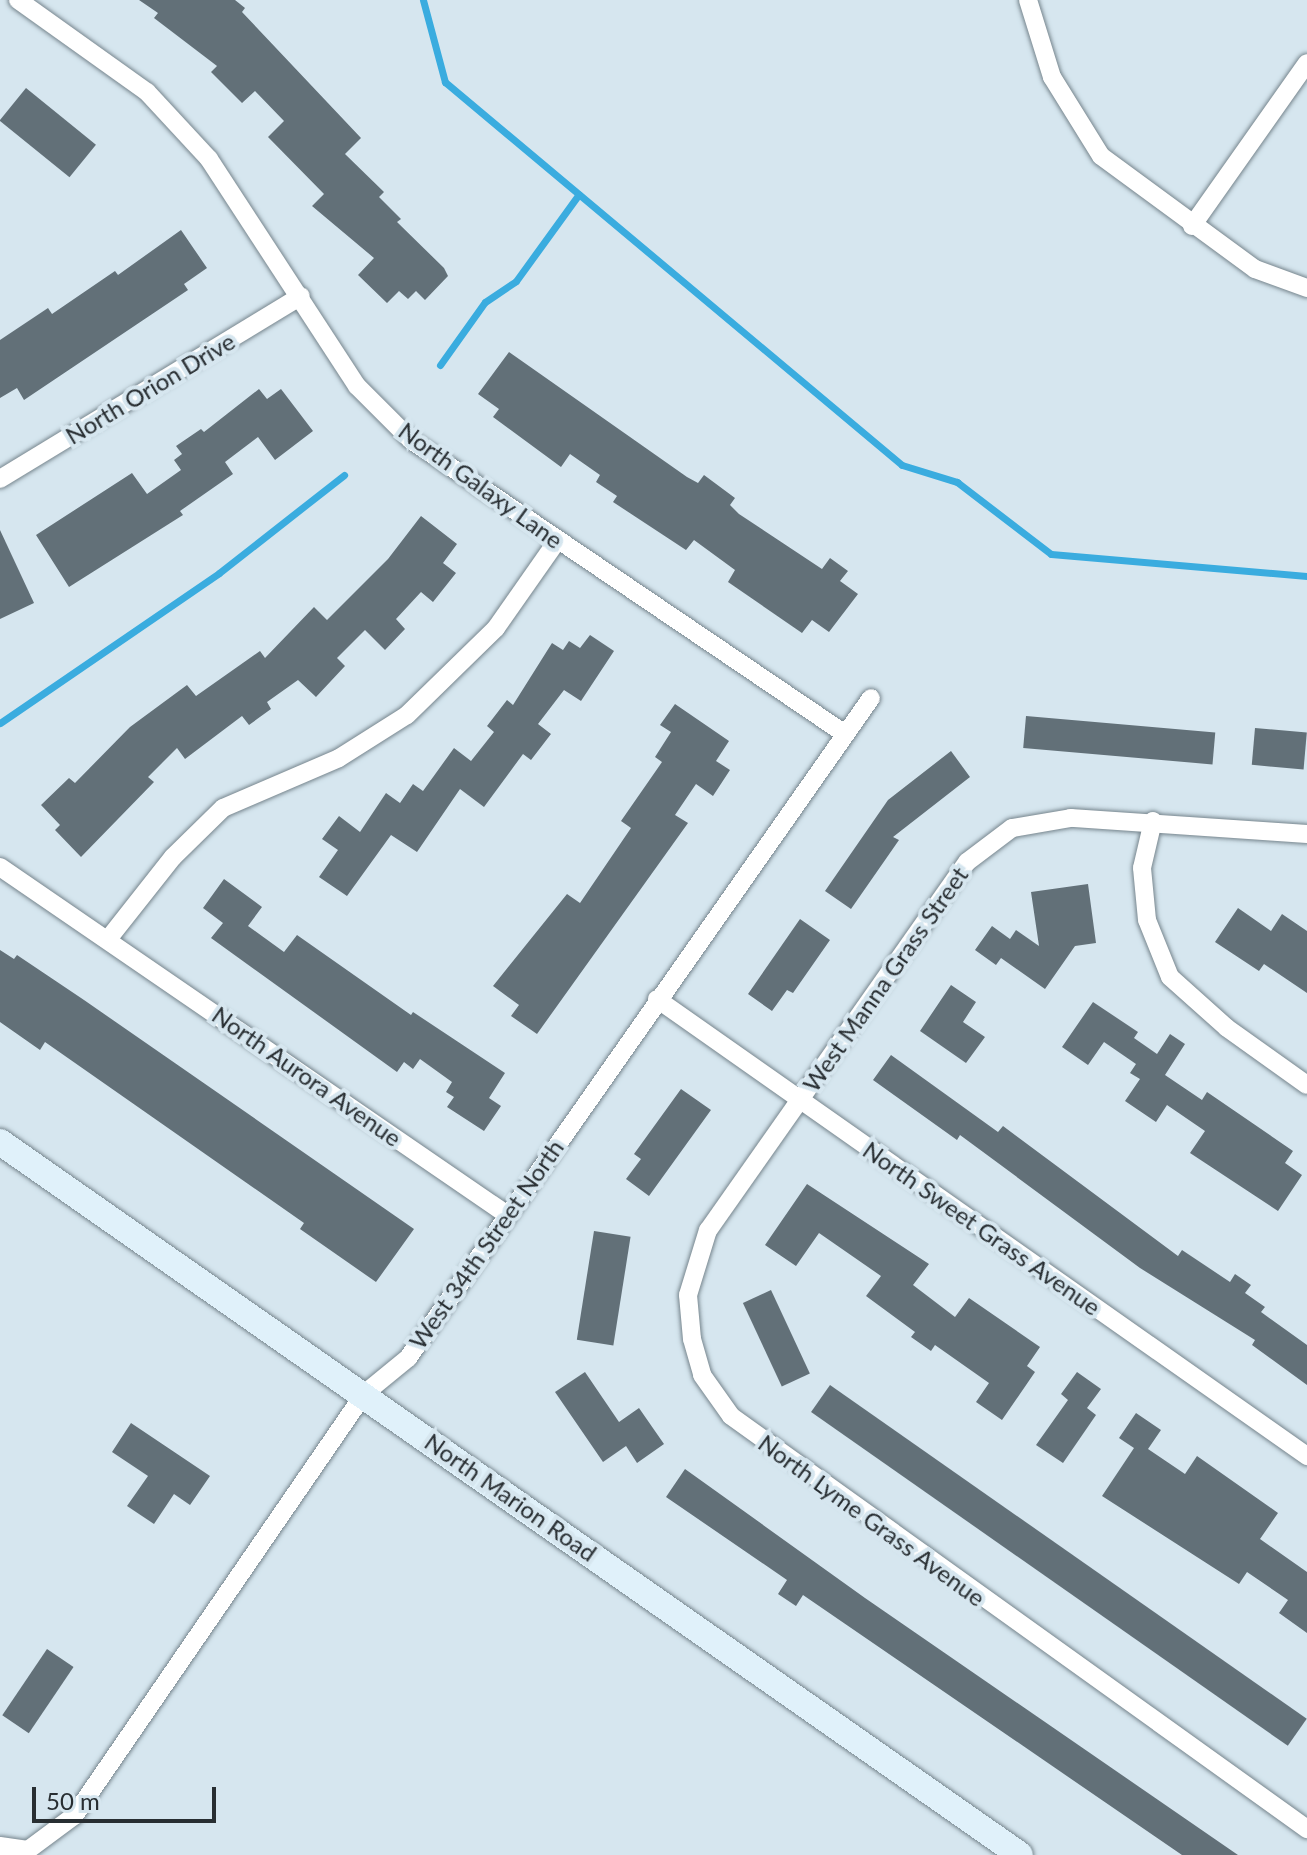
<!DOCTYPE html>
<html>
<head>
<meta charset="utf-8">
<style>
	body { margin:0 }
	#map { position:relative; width:1307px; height:1855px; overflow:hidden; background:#d6e6ef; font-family:Lato,sans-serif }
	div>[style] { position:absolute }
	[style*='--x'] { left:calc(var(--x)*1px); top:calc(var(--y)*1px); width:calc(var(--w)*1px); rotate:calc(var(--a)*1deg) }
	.stream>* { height:7px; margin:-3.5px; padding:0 3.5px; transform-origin:3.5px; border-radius:3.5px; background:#3aacdf }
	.building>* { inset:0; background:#627078; transform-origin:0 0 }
	.roads { filter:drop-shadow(0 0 2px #76858d) drop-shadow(0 0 2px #76858d) }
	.street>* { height:18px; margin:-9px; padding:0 9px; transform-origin:9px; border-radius:9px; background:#fff }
	.secondary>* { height:26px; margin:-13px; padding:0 13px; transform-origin:13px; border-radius:13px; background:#e0f1fa }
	span { translate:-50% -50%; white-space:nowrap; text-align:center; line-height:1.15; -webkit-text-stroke:8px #d6e6ef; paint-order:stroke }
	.street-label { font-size:24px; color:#282e32 }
	.scale { position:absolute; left:32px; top:1787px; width:184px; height:36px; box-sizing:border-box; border:4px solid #282e32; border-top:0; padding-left:10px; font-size:24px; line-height:28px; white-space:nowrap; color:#282e32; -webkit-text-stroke:6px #d6e6ef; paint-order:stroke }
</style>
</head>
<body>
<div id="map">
	<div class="stream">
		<i style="--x:423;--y:0;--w:85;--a:75"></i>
		<i style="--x:445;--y:82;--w:596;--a:39.97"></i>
		<i style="--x:902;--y:465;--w:58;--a:17.2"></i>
		<i style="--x:957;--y:482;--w:118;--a:37.5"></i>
		<i style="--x:1051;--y:554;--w:257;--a:4.9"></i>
		<i style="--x:440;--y:365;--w:77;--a:-54.5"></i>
		<i style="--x:485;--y:302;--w:37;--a:-34"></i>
		<i style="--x:516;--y:281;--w:107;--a:-54.1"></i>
		<i style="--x:0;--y:723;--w:265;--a:-34.4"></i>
		<i style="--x:219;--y:573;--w:159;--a:-38.1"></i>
	</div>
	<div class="building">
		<i style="clip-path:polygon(139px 0,235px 0,245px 8px,242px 12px,361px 138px,345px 154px,384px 192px,379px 197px,401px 219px,397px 222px,444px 268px,448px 276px,425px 300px,416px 291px,408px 299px,399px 291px,387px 303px,358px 275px,374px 258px,312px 206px,324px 194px,268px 137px,284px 121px,255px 91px,242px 103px,211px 72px,217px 66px,154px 18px,158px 13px)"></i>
		<i style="left:26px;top:88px;width:90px;height:42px;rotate:39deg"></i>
		<i style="clip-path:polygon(181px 230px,207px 268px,184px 284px,188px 290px,24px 400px,17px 388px,0 398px,0 340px,48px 308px,52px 314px,115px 271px,118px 275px)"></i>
		<i style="clip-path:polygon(509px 352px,687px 477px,698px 483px,704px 475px,735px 498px,730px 505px,739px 514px,822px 569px,830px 558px,848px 571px,840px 581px,858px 594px,829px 632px,812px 620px,802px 633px,728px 582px,735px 570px,694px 540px,686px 550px,613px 502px,617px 496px,596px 482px,600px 475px,570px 454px,561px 467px,493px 417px,499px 409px,478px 394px)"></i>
		<i style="clip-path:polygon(259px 389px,267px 399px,281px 389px,313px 431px,275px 460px,258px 437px,225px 462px,233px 474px,180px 511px,183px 515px,69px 587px,36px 535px,132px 473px,147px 494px,181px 470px,174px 460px,182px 454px,176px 446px,201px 429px,204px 432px)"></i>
		<i style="clip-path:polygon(421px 516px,457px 544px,443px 563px,456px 573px,433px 602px,421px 592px,396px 619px,405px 629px,385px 650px,365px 630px,337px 658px,345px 666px,316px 697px,298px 680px,267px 702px,271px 709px,249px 725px,242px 716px,185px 759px,177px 748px,148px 777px,154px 782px,81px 857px,55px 830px,60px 825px,41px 805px,69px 778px,75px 783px,130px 727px,187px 685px,196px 696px,260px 651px,265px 658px,314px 607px,327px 620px,388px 559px)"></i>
		<i style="clip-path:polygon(0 530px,34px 603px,0 619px)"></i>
		<i style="clip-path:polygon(590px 635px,614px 651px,581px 701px,564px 690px,538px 724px,551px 734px,531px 760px,523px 754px,484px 807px,460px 789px,417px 852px,391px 835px,347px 896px,319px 877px,338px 850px,322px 839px,339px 816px,360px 832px,386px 793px,400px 803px,413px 784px,423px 791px,454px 748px,471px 761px,494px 732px,487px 726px,507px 700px,513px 705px,552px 643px,563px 650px,569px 641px,580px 648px)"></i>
		<i style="clip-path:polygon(675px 704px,729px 741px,716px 761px,730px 770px,713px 796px,696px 784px,675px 815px,688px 823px,537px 1034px,511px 1016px,519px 1005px,493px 986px,567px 894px,580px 903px,631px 828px,621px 821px,662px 762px,655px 757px,671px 732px,660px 725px)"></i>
		<i style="left:1026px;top:716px;width:190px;height:32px;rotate:5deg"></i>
		<i style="left:1255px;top:728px;width:52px;height:37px;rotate:5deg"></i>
		<i style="clip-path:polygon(951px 751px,970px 777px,893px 837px,899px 840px,851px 909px,825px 891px,888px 800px)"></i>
		<i style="clip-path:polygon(224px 879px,262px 907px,248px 926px,284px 952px,297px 935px,411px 1015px,413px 1012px,505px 1073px,489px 1098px,501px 1106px,484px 1131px,447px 1107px,454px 1097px,446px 1092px,452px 1082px,420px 1059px,413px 1069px,404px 1062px,397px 1072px,211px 938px,223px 923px,203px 908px)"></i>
		<i style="clip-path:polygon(1088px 884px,1096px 943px,1075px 946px,1045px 989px,1001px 958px,996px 965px,975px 950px,992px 926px,1010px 939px,1016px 930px,1039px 946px,1031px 892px)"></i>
		<i style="clip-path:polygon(1238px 908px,1271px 931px,1282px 914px,1307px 931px,1307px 993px,1264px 964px,1259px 971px,1215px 942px)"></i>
		<i style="clip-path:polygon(800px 919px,830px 940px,793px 993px,787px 990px,772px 1011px,748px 994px)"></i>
		<i style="clip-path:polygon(0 950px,14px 959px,17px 955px,84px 1000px,414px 1229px,376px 1282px,300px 1229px,304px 1223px,45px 1042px,40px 1050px,0 1022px)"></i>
		<i style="clip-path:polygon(951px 985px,976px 1002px,963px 1022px,985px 1037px,966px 1063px,920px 1031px)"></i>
		<i style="clip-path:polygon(1093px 1002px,1138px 1032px,1134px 1038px,1157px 1054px,1170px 1034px,1185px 1044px,1165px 1075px,1202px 1100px,1207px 1092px,1293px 1151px,1285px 1163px,1302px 1175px,1278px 1211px,1190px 1153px,1205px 1131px,1167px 1105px,1156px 1122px,1125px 1101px,1140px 1079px,1130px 1073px,1136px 1064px,1104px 1042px,1088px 1065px,1062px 1047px)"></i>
		<i style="clip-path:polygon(891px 1055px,998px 1132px,1003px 1126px,1178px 1256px,1182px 1250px,1230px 1282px,1235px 1274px,1251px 1285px,1245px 1293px,1265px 1307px,1261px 1312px,1307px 1345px,1307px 1385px,1252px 1345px,1255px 1340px,1140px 1268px,960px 1135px,957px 1140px,873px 1080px)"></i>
		<i style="clip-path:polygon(681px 1089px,711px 1110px,649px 1196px,626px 1179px,641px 1159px,634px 1154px)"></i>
		<i style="clip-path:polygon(807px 1184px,929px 1264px,913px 1285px,955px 1317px,969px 1298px,1040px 1347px,1027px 1366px,1035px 1372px,1002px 1420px,976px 1402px,989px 1383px,935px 1345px,931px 1351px,911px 1337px,915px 1332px,866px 1296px,881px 1276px,819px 1233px,796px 1266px,765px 1245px)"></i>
		<i style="left:594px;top:1231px;width:37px;height:110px;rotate:9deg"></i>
		<i style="left:771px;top:1290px;width:92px;height:31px;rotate:65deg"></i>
		<i style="clip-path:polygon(585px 1372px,619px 1422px,639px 1408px,664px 1444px,637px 1463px,626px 1446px,603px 1462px,555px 1392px)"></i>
		<i style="clip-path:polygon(1077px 1372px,1101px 1389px,1087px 1408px,1096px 1415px,1063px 1463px,1036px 1445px,1068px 1400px,1061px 1394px)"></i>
		<i style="left:830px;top:1385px;width:582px;height:33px;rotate:35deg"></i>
		<i style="clip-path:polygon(1136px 1413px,1161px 1430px,1148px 1449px,1185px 1474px,1197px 1456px,1278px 1513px,1260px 1539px,1307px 1572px,1307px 1633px,1279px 1613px,1288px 1600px,1247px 1572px,1239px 1584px,1102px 1496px,1134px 1448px,1119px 1438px)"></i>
		<i style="clip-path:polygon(131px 1423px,210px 1476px,190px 1505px,174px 1494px,154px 1524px,127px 1506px,148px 1476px,112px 1452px)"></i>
		<i style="clip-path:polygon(685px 1469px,865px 1598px,1238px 1855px,1182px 1855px,803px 1595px,796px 1606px,778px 1594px,787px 1580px,666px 1497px)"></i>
		<i style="left:47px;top:1649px;width:32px;height:80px;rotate:34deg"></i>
	</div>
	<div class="roads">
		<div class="street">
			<i style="--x:18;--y:0;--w:158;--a:35.5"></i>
			<i style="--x:147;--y:92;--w:91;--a:47.2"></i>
			<i style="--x:209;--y:159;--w:271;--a:56.9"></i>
			<i style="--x:357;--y:386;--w:76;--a:45"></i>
			<i style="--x:411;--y:440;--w:524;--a:34.11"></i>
			<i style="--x:1028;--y:0;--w:81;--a:72.7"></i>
			<i style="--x:1052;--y:77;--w:93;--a:58.2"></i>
			<i style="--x:1101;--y:156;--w:191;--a:36.3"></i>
			<i style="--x:1255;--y:269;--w:55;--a:20.1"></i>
			<i style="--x:1192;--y:226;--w:199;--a:-54.8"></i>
			<i style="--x:0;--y:479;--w:352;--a:-31.3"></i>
			<i style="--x:1153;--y:821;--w:48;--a:103.2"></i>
			<i style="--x:1142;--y:868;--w:52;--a:84.5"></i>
			<i style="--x:1147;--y:920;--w:61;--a:68"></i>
			<i style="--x:1170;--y:977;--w:76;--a:41.8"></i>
			<i style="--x:1227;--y:1028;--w:98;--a:35.5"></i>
			<i style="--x:1307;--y:834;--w:237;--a:-176.1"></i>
			<i style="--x:1071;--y:818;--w:60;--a:170.4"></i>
			<i style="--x:1012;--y:828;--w:56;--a:142.9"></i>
			<i style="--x:967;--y:862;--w:450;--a:125.1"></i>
			<i style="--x:708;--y:1230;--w:68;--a:107.1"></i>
			<i style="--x:688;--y:1295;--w:44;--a:84.8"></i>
			<i style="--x:692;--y:1339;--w:37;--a:74"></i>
			<i style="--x:702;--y:1375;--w:50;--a:54.7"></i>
			<i style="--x:731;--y:1416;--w:709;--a:35.64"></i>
			<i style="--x:0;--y:867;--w:614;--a:34.44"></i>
			<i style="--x:109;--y:938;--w:103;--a:-51.7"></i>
			<i style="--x:173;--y:857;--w:70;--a:-44.4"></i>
			<i style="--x:223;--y:808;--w:126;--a:-23.3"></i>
			<i style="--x:339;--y:758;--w:80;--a:-32.3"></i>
			<i style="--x:407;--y:715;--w:124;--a:-44.3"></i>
			<i style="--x:496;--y:628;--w:106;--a:-55"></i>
			<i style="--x:657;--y:999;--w:795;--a:35.11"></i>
			<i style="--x:0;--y:1846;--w:28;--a:8"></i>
			<i style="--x:28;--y:1850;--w:57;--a:-36.5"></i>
			<i style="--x:74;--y:1816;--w:512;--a:-55.5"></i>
			<i style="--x:364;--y:1394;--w:57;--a:-39.3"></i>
			<i style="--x:408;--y:1358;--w:806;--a:-54.95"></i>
		</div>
		<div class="secondary">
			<i style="--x:0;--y:1142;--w:1244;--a:34.95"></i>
		</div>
	</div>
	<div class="street-label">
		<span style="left:150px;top:388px;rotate:-31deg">North Orion Drive</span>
		<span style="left:481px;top:485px;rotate:36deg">North Galaxy Lane</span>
		<span style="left:885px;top:979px;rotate:-55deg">West Manna Grass Street</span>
		<span style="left:307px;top:1076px;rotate:35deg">North Aurora Avenue</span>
		<span style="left:982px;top:1228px;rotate:35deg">North Sweet Grass Avenue</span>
		<span style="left:486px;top:1244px;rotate:-55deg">West 34th Street North</span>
		<span style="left:511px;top:1497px;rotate:35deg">North Marion Road</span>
		<span style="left:872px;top:1520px;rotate:36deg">North Lyme Grass Avenue</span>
	</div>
	<div class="scale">50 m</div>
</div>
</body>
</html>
